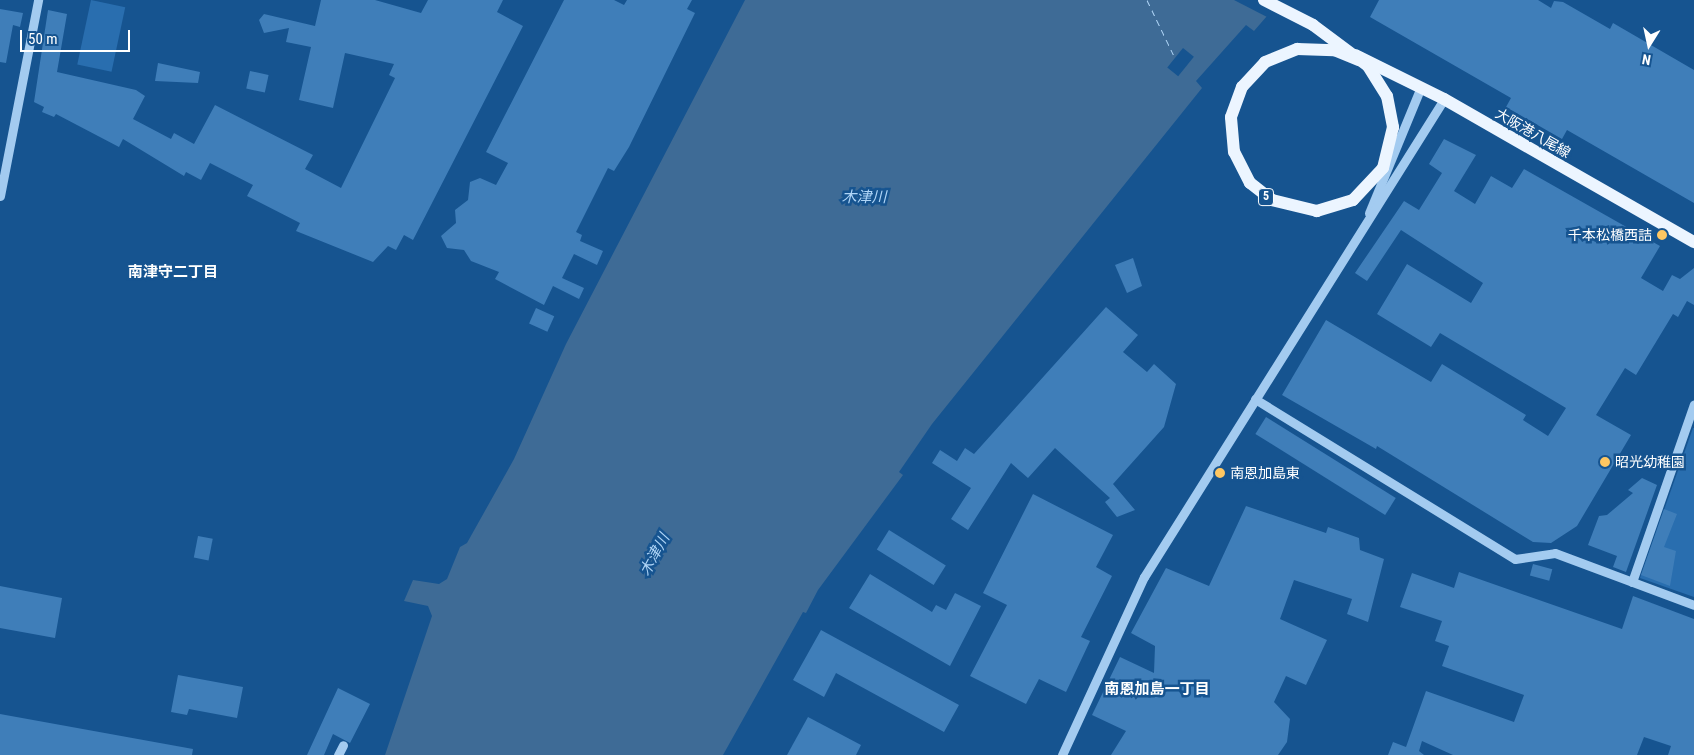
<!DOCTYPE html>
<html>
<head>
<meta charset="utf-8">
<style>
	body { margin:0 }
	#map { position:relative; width:1694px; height:755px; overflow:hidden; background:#165490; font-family:"Roboto Condensed","Noto Sans JP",sans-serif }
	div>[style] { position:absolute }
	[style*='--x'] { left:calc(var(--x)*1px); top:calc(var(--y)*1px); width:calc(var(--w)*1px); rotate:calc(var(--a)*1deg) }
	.green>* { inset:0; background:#296eaf; transform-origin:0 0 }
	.water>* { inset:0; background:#3e6b96 }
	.pier>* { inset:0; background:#165490; transform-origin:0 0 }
	.ferry>* { height:1px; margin-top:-0.5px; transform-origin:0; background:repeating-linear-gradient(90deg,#afd5f7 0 6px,transparent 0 11px) }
	.building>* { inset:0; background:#3f7eb9; transform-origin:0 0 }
	.minor>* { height:9px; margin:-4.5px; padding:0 4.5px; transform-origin:4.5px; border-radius:4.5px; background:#a3cbf0 }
	.major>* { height:12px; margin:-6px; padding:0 6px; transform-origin:6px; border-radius:6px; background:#ecf5ff }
	.major-bridge>* { height:12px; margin:-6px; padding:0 6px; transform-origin:6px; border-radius:6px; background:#ecf5ff }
	.dots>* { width:14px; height:14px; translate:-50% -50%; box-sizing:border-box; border:2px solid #165490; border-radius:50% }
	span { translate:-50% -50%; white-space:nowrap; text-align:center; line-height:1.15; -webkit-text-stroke:5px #165490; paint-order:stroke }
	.shield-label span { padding:1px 4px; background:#165490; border:1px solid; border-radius:4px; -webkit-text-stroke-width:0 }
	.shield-label { font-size:12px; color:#fff; font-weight:700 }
	.street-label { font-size:14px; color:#fff }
	.poi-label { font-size:14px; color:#fff }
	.right { translate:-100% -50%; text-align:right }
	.left { translate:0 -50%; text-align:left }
	.water-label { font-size:15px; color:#afd5f7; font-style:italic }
	.neighbourhood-label { font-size:15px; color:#fff; font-weight:700 }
	.north { position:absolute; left:1624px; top:20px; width:50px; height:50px; -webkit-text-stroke:4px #165490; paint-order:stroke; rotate:190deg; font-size:14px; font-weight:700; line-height:20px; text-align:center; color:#fff }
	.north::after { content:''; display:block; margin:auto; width:18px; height:22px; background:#fff; clip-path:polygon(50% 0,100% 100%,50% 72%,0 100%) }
	.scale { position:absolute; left:20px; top:30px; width:110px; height:22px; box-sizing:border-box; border:2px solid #fff; border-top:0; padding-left:6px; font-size:15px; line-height:18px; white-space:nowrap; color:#fff; -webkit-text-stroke:4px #165490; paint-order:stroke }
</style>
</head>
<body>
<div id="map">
	<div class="green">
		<i style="left:91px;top:0;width:35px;height:66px;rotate:12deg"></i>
		<i style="clip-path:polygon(1693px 428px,1694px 428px,1694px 597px,1640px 578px)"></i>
	</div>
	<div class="water">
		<i style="clip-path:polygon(745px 0,1281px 0,1254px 31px,1246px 25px,1196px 81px,1202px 88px,932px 424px,899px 472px,903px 475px,818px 590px,806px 613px,803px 612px,723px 755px,385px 755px,432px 616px,428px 606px,404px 601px,413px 580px,439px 584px,447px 579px,460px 547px,467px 543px,514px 459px,566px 344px)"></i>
	</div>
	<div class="pier">
		<i style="clip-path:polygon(1234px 0,1284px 0,1269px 18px)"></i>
		<i style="left:1183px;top:48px;width:14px;height:25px;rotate:39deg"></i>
	</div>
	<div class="ferry">
		<i style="--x:1147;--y:0;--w:64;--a:64.2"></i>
	</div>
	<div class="building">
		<i style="clip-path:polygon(321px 0,375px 0,421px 13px,428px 0,503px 0,497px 12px,523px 26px,413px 240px,404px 235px,396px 250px,388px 246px,373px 262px,296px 231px,300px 223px,247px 196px,253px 185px,210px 163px,201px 180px,186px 172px,184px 176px,123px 139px,119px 147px,56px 114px,54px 117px,42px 112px,44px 107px,34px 102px,48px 10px,67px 14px,57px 72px,136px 90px,145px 96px,133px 119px,171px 139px,174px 133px,194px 144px,215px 105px,313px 155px,305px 169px,341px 188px,395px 78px,389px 75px,394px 64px,345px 53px,333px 108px,299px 100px,311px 47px,286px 42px,289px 28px,264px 33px,259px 20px,264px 14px,315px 26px)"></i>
		<i style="clip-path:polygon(564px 0,614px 0,624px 5px,627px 0,692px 0,687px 9px,695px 13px,629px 147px,614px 171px,608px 168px,576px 232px,582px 235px,580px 241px,603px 251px,597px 265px,574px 254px,562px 278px,584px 288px,579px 299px,553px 286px,544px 305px,495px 279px,499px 272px,471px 261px,464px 250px,447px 248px,441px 236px,456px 223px,455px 210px,468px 200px,470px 182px,480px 178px,496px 185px,508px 163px,486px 152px)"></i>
		<i style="clip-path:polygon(1379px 0,1538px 0,1551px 8px,1554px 1px,1563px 2px,1610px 29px,1613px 23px,1694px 70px,1694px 203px,1567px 130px,1562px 139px,1506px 107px,1511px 98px,1370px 17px)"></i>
		<i style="clip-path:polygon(0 9px,23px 13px,20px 27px,13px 25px,6px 63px,0 62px)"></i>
		<i style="clip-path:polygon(158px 63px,200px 72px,198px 83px,155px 81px)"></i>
		<i style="left:250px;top:71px;width:19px;height:18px;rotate:12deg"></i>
		<i style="clip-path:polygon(1444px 139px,1476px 155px,1454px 191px,1475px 204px,1491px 176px,1512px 188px,1524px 169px,1660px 246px,1641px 278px,1663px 291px,1672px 275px,1680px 279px,1694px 268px,1694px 305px,1687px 301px,1678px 317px,1673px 314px,1636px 375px,1625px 368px,1596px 415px,1631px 435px,1577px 526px,1551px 543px,1533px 542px,1377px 446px,1376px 449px,1282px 395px,1326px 320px,1431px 382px,1442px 364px,1526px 415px,1523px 420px,1548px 436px,1566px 408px,1440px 333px,1431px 347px,1377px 314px,1407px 264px,1471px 303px,1483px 283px,1401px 230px,1367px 281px,1355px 273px,1404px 201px,1419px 210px,1442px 173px,1429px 164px)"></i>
		<i style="clip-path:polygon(1133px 258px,1142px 286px,1127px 293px,1115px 265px)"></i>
		<i style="clip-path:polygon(1106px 307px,1138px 335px,1123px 352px,1147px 372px,1154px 364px,1176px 384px,1164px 427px,1113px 484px,1135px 510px,1117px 517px,1105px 502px,1110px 498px,1055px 448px,1028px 478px,1011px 463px,968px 530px,951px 519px,971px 488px,932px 463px,940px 450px,957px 461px,965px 448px,974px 454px)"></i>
		<i style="left:536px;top:308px;width:20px;height:17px;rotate:24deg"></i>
		<i style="left:1266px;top:417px;width:153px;height:20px;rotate:32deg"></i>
		<i style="clip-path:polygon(1642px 478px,1657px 485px,1626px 572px,1613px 567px,1617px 556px,1588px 545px,1599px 516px,1607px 515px,1633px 493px,1628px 490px)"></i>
		<i style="clip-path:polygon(1033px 494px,1113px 535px,1096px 567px,1112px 576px,1081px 637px,1090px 641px,1066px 692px,1039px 679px,1026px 704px,970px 676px,1007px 605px,983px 593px)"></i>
		<i style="clip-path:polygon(1246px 506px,1326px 533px,1328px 527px,1359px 538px,1360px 550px,1384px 559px,1368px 622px,1347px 614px,1352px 599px,1294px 580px,1280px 619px,1327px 640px,1306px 685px,1286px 676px,1274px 702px,1290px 719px,1287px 742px,1278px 755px,1111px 755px,1126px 731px,1092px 715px,1120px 657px,1154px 673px,1155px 646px,1131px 633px,1166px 568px,1209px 586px)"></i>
		<i style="clip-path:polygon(1664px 509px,1677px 514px,1664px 547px,1676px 551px,1670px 586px,1641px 575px)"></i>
		<i style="left:889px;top:530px;width:67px;height:23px;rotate:32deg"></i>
		<i style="left:198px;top:536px;width:15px;height:22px;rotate:11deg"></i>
		<i style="left:1533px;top:564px;width:20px;height:12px;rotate:15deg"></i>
		<i style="clip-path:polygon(1459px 572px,1622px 629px,1633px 596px,1694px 619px,1694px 755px,1668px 755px,1671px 746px,1644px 737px,1637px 755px,1453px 755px,1422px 741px,1419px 751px,1424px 755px,1388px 755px,1393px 742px,1406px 747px,1426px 691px,1514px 722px,1524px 695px,1442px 666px,1449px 646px,1435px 641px,1442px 621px,1400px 607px,1412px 573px,1454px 588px)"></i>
		<i style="clip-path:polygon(870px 574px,932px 612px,936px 605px,946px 610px,955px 593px,981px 606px,950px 666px,849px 608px)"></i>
		<i style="clip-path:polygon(0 586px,62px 598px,55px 638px,0 628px)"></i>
		<i style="clip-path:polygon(821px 630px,959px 705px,944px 732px,836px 673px,824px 697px,793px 680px)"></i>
		<i style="clip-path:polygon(178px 675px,243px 687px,237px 718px,189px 709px,187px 715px,171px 712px)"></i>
		<i style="clip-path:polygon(338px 688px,370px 704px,350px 743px,333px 734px,324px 755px,307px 755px)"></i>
		<i style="clip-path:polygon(0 714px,193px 749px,192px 755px,0 755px)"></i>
		<i style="clip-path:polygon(808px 717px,861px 745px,856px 755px,787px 755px)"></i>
	</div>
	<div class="minor">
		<i style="--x:0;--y:196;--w:200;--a:-79"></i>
		<i style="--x:1369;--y:213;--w:136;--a:-67.6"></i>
		<i style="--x:1255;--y:399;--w:305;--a:31.6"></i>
		<i style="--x:1515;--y:559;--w:40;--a:-8.5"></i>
		<i style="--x:1555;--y:553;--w:148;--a:20.5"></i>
		<i style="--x:1632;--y:582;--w:188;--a:-70.8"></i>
		<i style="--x:338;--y:755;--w:11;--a:-63"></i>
		<i style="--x:1062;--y:755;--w:196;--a:-65.3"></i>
		<i style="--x:1144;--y:577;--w:564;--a:-57.89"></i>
	</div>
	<div class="major">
		<i style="--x:1355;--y:55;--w:99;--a:26.3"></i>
		<i style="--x:1444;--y:99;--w:288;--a:29.8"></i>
	</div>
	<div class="major-bridge">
		<i style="--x:1264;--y:0;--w:55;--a:27"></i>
		<i style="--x:1313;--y:25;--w:69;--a:36.7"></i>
		<i style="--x:1368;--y:66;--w:36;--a:58"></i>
		<i style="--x:1387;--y:96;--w:32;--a:79"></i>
		<i style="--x:1393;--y:127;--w:42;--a:103.7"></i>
		<i style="--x:1383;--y:168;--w:44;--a:133.2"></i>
		<i style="--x:1353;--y:200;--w:38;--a:163"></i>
		<i style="--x:1317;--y:211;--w:46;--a:-166.3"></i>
		<i style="--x:1272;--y:200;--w:28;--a:-142"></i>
		<i style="--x:1250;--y:183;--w:35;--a:-117"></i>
		<i style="--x:1234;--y:152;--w:35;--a:-95"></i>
		<i style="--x:1231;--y:117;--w:32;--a:-70"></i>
		<i style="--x:1242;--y:87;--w:34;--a:-47"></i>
		<i style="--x:1265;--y:62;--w:35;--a:-22"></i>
		<i style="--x:1297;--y:49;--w:37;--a:2"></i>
		<i style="--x:1334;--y:50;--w:27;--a:22"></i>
	</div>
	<div class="dots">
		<i style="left:1662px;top:235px;background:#ffc762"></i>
		<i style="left:1605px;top:462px;background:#ffc762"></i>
		<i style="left:1220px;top:473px;background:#ffc762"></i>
	</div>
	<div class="shield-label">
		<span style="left:1266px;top:197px">5</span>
	</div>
	<div class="street-label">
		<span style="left:1533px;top:133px;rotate:30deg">大阪港八尾線</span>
	</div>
	<div class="poi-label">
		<span class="right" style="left:1652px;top:235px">千本松橋西詰</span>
		<span class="left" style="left:1615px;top:462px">昭光幼稚園</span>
		<span class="left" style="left:1230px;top:473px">南恩加島東</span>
	</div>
	<div class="water-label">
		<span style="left:864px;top:198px">木津川</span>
		<span style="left:655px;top:555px;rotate:-62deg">木津川</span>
	</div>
	<div class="neighbourhood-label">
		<span style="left:173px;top:273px">南津守二丁目</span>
		<span style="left:1157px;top:690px">南恩加島一丁目</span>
	</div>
	<div class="north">N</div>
	<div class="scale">50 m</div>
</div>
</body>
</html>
